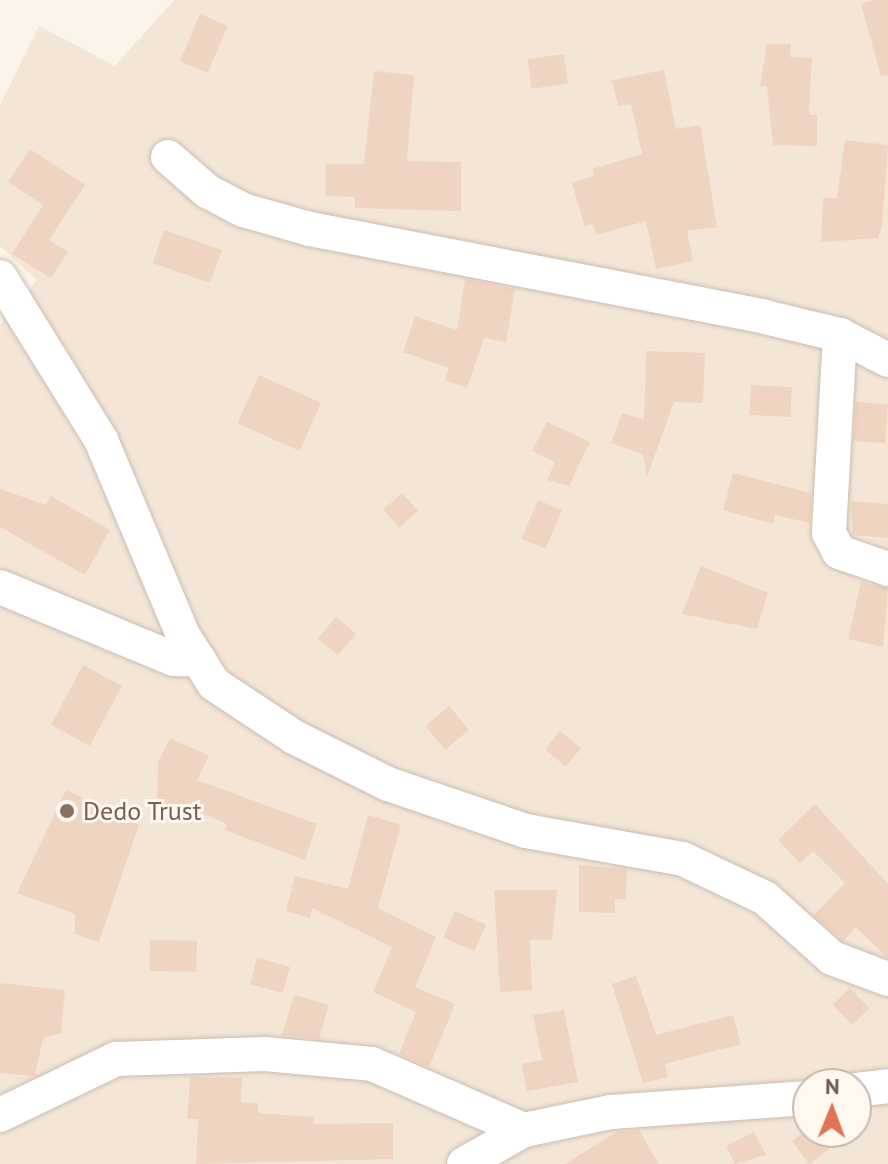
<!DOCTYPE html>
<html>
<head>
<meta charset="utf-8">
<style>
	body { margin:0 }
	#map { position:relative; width:888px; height:1164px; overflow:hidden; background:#fbf4e8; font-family:"PT Sans",sans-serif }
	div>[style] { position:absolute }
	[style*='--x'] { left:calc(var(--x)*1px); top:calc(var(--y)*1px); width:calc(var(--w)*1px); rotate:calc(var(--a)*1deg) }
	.residential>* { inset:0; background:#f3e6d7 }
	.building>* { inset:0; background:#efd4c1; transform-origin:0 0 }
	.roads { filter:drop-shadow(0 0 2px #cdbcaf) drop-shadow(0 0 2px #cdbcaf) }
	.minor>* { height:34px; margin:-17px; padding:0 17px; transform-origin:17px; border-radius:17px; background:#fff }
	.dots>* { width:22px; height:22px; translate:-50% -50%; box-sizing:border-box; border:4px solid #fef8ee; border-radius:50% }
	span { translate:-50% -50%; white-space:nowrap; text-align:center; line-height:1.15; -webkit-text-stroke:6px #fef8ee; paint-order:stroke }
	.education-label { font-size:26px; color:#785e54 }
	.left { translate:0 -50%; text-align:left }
	.north { position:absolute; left:792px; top:1068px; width:80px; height:80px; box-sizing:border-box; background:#fef8ee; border:2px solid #c7b9ae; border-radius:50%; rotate:1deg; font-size:22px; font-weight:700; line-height:32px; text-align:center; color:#745b4d }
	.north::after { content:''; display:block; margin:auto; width:28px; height:36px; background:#de7454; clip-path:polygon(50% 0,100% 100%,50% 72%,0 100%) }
</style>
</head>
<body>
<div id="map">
	<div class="residential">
		<i style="clip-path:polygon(evenodd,174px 0,888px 0,888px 1164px,0 1164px,0 325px,37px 280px,0 246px,0 105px,39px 26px,115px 66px,174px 0,808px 1084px,856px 1084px,856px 1132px,808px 1132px,808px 1084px)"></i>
	</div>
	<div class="building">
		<i style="clip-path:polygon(875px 0,888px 0,888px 75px,881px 76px,861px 4px)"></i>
		<i style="left:200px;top:14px;width:30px;height:51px;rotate:23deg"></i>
		<i style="clip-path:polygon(767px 44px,791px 44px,790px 57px,812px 58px,809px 115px,817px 115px,817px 146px,773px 145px,767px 86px,760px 86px)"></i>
		<i style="left:564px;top:54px;width:30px;height:37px;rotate:82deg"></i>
		<i style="clip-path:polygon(664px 70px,676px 129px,700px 125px,717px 227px,687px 231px,693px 261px,656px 269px,646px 221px,596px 235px,593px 224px,585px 227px,572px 183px,594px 176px,592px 169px,642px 154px,631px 104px,618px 106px,612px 80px)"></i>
		<i style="clip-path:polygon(374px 71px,414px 75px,407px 161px,461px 162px,461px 211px,355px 208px,355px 197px,325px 196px,326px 164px,364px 164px)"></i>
		<i style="clip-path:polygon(845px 140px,888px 145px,882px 227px,878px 238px,821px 242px,823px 198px,837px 198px)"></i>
		<i style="clip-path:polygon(30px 149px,85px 185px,49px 240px,68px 252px,51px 278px,12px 254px,43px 205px,8px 182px)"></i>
		<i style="left:164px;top:230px;width:61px;height:35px;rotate:19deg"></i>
		<i style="clip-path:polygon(465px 279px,515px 289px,506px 342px,484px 338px,467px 388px,445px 380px,449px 368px,403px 352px,415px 316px,457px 330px)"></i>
		<i style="clip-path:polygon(646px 351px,705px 353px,703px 403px,674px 402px,647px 477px,643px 454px,611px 443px,622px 413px,644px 420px)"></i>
		<i style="left:259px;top:375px;width:68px;height:53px;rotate:24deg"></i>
		<i style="left:751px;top:385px;width:41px;height:30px;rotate:3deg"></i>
		<i style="left:856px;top:402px;width:32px;height:39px;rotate:4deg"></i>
		<i style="clip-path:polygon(547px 422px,590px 442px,569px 486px,547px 480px,555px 462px,532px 451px)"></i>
		<i style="clip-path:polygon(733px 473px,811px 493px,810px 523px,775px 515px,773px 524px,723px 510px)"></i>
		<i style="clip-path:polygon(0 489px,46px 505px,51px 496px,110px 530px,85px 575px,0 527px)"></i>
		<i style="left:402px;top:493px;width:24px;height:25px;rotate:48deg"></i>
		<i style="left:538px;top:500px;width:26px;height:42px;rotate:23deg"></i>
		<i style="clip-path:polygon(851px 501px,888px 504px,888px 538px,853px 535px)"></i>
		<i style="clip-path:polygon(701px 566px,768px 593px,757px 629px,682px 614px)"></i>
		<i style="clip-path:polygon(861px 582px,888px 588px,883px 647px,848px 639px)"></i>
		<i style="left:336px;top:617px;width:26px;height:28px;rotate:40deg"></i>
		<i style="left:83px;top:665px;width:44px;height:68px;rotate:28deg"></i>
		<i style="left:449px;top:706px;width:31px;height:31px;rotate:50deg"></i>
		<i style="left:560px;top:731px;width:27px;height:24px;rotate:39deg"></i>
		<i style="clip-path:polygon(170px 738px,209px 756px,197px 780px,317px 824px,305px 860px,225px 830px,227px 824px,179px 803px,175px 810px,157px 802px,158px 763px)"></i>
		<i style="clip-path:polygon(66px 790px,139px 825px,99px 942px,75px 934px,75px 914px,17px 893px)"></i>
		<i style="clip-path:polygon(815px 804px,888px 884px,888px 958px,856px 927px,843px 941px,814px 915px,845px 883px,813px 851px,800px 863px,778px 840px)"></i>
		<i style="clip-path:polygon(368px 815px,401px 825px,378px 908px,436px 937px,415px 987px,455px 1004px,429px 1067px,399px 1054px,416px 1012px,373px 992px,392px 947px,312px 908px,310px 918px,286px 911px,295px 876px,348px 889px)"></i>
		<i style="clip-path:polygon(579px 865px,627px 869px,626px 899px,615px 899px,615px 913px,579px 912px)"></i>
		<i style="clip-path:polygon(494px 890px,557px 890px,552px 940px,530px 940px,532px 990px,500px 992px)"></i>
		<i style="left:455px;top:911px;width:34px;height:29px;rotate:24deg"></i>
		<i style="left:150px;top:940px;width:47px;height:31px;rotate:1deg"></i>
		<i style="left:257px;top:958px;width:34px;height:27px;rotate:15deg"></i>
		<i style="clip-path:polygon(636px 976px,656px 1035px,733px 1015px,741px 1044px,665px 1064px,668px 1077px,643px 1083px,612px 984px)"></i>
		<i style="clip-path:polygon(0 983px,65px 990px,61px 1033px,43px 1038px,35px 1076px,0 1073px)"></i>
		<i style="left:850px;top:988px;width:28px;height:24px;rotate:46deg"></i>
		<i style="clip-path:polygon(294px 995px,329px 1005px,319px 1039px,282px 1035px)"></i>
		<i style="clip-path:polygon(564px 1010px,578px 1082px,527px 1091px,522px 1064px,542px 1060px,533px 1015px)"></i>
		<i style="clip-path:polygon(190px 1077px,242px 1078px,241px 1102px,258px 1103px,258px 1113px,314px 1117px,313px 1124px,393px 1123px,393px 1159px,196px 1164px,198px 1119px,187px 1119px)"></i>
		<i style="clip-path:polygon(639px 1130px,659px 1164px,565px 1164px,617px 1132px)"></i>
		<i style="clip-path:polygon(754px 1132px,766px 1155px,735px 1164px,726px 1146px)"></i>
		<i style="clip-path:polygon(804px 1132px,854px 1132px,809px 1164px,792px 1141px)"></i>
	</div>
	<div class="roads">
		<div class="minor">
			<i style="--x:168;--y:157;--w:52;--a:41.1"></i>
			<i style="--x:207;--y:191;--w:41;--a:27.8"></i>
			<i style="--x:243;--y:210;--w:70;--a:15.8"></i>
			<i style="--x:310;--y:229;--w:463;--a:10.9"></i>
			<i style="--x:765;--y:317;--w:77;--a:13.5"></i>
			<i style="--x:840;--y:335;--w:54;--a:27.5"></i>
			<i style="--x:0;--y:277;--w:192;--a:58.2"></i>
			<i style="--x:101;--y:440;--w:214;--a:67.2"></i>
			<i style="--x:184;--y:637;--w:56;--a:57.4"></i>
			<i style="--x:214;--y:684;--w:96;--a:33.5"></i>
			<i style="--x:294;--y:737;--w:105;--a:26.6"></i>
			<i style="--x:388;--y:784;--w:146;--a:18.8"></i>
			<i style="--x:526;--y:831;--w:159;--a:10.1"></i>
			<i style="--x:683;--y:859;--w:91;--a:25.4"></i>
			<i style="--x:765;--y:898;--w:90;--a:41.8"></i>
			<i style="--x:832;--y:958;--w:60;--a:20.6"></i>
			<i style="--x:840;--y:335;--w:198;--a:93.2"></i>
			<i style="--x:829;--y:533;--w:21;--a:62"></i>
			<i style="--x:839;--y:552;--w:52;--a:19.1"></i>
			<i style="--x:0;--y:587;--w:188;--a:22.5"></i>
			<i style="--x:174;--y:659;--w:25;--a:2"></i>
			<i style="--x:856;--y:1090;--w:32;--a:-7"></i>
			<i style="--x:0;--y:1115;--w:129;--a:-25.8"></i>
			<i style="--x:116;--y:1059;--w:149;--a:-1.9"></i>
			<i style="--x:265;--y:1054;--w:107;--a:5.3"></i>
			<i style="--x:372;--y:1064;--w:166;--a:23.5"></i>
			<i style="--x:464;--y:1164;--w:69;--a:-29.5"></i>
			<i style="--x:524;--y:1130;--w:89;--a:-11.7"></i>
			<i style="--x:611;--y:1112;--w:197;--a:-4.1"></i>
		</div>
	</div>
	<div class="dots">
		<i style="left:67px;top:811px;background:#8d6e63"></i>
	</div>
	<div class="education-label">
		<span class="left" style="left:83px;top:811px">Dedo Trust</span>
	</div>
	<div class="north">N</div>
</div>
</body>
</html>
